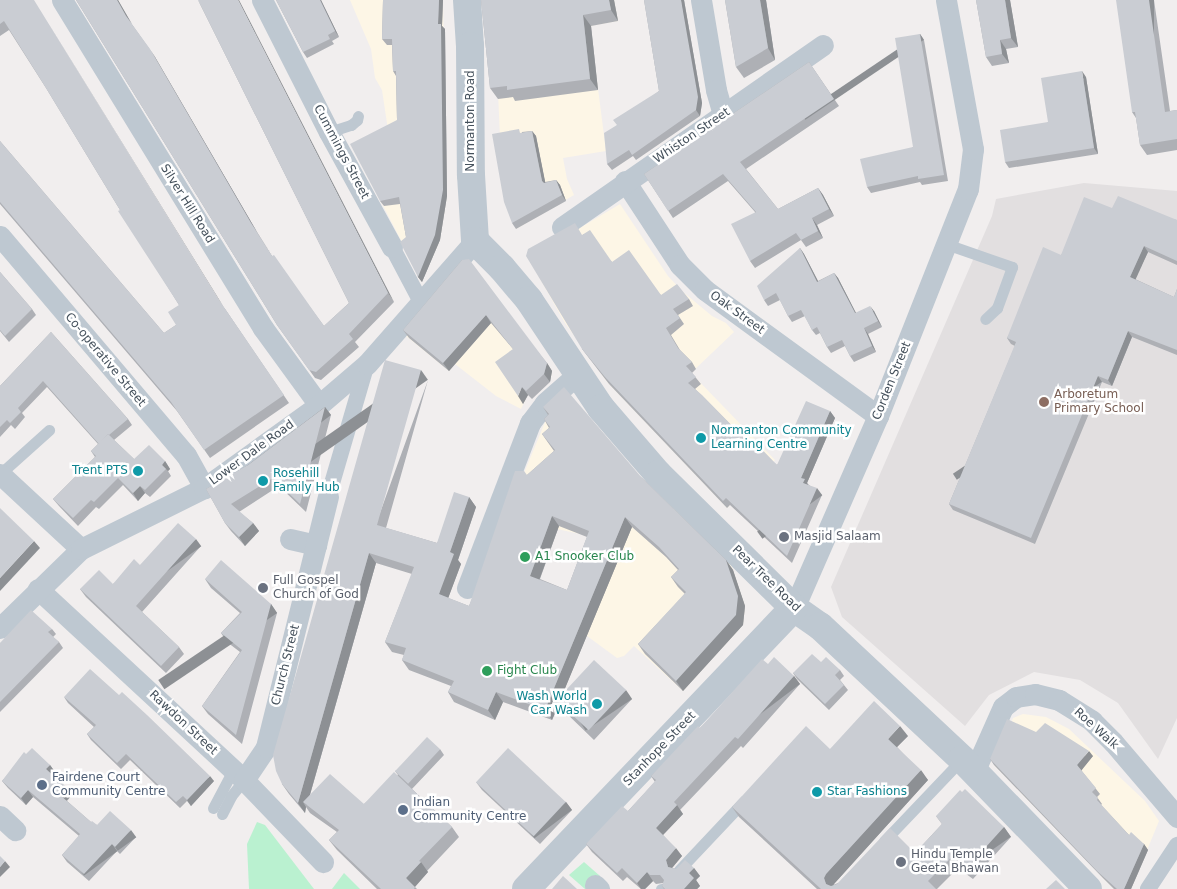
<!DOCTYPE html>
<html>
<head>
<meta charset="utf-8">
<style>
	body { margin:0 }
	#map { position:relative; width:1177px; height:889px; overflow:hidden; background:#f1eeee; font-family:"DejaVu Sans",sans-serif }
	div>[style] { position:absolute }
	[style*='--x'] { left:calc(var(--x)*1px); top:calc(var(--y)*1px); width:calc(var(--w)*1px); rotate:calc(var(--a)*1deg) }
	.commercial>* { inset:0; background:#fdf6e6 }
	.education>* { inset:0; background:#e2dfe0 }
	.green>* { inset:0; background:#baf1d0 }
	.service>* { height:11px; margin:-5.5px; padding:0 5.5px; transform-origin:5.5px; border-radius:5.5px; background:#bec8d1 }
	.pedestrian>* { height:16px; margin:-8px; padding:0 8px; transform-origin:8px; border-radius:8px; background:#bec8d1 }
	.minor>* { height:21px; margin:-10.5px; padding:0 10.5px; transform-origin:10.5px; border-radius:10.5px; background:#bec8d1 }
	.tertiary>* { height:28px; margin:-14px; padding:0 14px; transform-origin:14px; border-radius:14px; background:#bec8d1 }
	.wall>* { inset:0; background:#aeb0b5 }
	.shaded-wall>* { inset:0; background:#8d9094; transform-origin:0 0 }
	.building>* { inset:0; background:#cacdd3; transform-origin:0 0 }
	.dots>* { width:14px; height:14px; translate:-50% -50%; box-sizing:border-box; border:2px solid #fff; border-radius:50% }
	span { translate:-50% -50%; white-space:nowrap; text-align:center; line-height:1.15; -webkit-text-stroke:5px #fff; paint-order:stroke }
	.street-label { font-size:12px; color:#45515c }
	.education-label { font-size:12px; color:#785e54 }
	.left { translate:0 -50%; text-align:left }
	.culture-label { font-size:12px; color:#0d838f }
	.right { translate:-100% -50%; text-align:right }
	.worship-label { font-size:12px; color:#5b616d }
	.leisure-label { font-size:12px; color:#27864d }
	.service-label { font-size:12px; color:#4e5e75 }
</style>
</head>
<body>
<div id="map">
	<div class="commercial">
		<i style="clip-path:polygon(350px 0,443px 0,447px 196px,440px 240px,424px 276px,404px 246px,354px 150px,388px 130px,382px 90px,375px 78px,371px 49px)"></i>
		<i style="clip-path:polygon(494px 0,614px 0,618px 21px,590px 26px,606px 151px,563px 158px,567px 179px,574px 195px,516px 229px,500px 138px)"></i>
		<i style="clip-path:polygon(620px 204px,668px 276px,682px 291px,712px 316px,726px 323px,734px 332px,691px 373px,775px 460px,727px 508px,608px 383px,565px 323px,531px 263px,533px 256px)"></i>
		<i style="clip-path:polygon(474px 267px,552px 371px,551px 376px,529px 392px,521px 409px,496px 396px,455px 364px,449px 371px,406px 336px)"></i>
		<i style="clip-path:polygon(548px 415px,638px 476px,729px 558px,745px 606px,743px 625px,683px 691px,634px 646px,624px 656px,617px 658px,587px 636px,596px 519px,580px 534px,557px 529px,524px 473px)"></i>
		<i style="clip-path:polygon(1023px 714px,1046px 717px,1069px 729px,1145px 801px,1159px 821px,1131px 889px,1114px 889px,994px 765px,1013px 718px)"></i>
	</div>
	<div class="education">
		<i style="clip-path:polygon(1084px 183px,1177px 191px,1177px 718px,1158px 759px,1118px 703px,1080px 680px,1034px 672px,989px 695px,965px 726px,842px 617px,831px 587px,992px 216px,996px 199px)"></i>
	</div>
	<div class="green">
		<i style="clip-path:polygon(257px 822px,265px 825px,314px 889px,249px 889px,247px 844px)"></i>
		<i style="clip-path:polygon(584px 862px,600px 876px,588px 889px,585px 889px,569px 875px)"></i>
		<i style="clip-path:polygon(344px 873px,360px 889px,332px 889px)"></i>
	</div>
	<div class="service">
		<i style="--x:329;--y:132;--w:23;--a:-18"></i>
		<i style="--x:351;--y:125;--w:8;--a:-40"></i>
		<i style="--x:357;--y:120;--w:4;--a:-76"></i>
		<i style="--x:946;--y:244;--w:70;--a:19.2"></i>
		<i style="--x:1012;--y:267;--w:44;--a:110.1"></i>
		<i style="--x:997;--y:308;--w:16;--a:137"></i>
		<i style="--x:0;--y:474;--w:66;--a:-41.9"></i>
		<i style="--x:213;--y:808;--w:43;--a:-62.2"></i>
		<i style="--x:222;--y:814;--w:20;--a:-63"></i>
		<i style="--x:231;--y:796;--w:21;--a:-51"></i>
		<i style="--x:884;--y:841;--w:113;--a:-46.4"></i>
		<i style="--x:679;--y:870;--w:96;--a:-46.7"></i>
		<i style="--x:661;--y:889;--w:1;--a:0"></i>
	</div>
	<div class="pedestrian">
		<i style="--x:392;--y:247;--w:64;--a:62.2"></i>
		<i style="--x:328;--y:497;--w:139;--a:-73.7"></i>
		<i style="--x:1148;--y:889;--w:53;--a:-56.6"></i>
	</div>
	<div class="minor">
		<i style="--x:62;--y:0;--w:385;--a:58.5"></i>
		<i style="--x:263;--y:328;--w:95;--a:54"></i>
		<i style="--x:262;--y:0;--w:148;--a:63.1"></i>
		<i style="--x:329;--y:132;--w:131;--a:61.3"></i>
		<i style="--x:701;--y:0;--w:91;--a:80.5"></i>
		<i style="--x:716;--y:90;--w:26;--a:74"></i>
		<i style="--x:625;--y:181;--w:100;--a:56.8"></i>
		<i style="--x:680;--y:265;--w:35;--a:45"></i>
		<i style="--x:705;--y:290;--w:214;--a:36.1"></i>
		<i style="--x:562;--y:227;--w:318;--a:-34.9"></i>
		<i style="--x:0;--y:236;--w:287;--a:49.7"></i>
		<i style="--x:186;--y:455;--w:38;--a:61"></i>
		<i style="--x:0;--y:474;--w:110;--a:42.8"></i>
		<i style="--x:290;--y:539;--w:27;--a:13"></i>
		<i style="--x:467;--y:588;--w:177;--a:-69.1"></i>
		<i style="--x:530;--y:423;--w:25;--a:-53"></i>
		<i style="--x:545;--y:403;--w:44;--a:-41.3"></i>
		<i style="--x:38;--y:589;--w:281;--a:42.8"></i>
		<i style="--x:244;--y:780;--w:114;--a:46.1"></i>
		<i style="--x:794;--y:608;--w:210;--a:-66.4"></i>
		<i style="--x:878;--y:416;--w:244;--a:-68.4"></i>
		<i style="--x:968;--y:189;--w:40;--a:-82.9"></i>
		<i style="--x:973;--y:149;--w:151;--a:-100.3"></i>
		<i style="--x:0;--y:628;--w:113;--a:-44.3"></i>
		<i style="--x:81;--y:549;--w:137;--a:-26.4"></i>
		<i style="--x:204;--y:488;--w:142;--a:-35.8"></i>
		<i style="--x:319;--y:405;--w:63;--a:-40.5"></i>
		<i style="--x:367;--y:364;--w:164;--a:-48.7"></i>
		<i style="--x:974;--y:772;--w:71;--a:-66"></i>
		<i style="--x:1003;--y:707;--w:16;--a:-38"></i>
		<i style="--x:1016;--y:697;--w:19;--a:-9"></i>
		<i style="--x:1035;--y:694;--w:25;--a:14"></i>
		<i style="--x:1059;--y:700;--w:39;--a:32"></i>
		<i style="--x:1092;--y:721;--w:30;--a:45"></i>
		<i style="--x:1113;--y:742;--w:99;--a:49.5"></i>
		<i style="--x:244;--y:780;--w:40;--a:-56"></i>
		<i style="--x:266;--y:747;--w:258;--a:-76.1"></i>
		<i style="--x:0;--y:816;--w:21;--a:43"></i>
		<i style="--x:595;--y:885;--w:6;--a:45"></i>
	</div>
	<div class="tertiary">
		<i style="--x:467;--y:0;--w:46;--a:86.3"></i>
		<i style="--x:470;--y:46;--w:129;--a:89.6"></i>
		<i style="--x:471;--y:175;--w:66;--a:86.5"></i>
		<i style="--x:475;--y:241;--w:38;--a:45"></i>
		<i style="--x:502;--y:268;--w:42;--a:49.8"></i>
		<i style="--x:529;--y:300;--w:130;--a:56.3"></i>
		<i style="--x:601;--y:408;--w:87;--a:49.2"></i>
		<i style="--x:658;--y:474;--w:191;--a:44.6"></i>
		<i style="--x:794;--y:608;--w:32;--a:35"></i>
		<i style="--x:820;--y:626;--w:195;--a:43.1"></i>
		<i style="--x:962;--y:759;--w:181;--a:45.9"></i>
		<i style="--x:526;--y:889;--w:388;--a:-46.4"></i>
	</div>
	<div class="wall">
		<i style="clip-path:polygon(0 0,225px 309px,289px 403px,210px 458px,177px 411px,0 204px,0 141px,164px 333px,176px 325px,179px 305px,120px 210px,46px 88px,9px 30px,0 36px)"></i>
		<i style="clip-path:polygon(76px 0,118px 0,131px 23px,155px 57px,257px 232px,272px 256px,324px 326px,349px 303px,198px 0,394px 302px,355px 342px,359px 347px,321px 380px,315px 378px,277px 325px)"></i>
		<i style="clip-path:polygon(276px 0,321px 0,339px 37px,332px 41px,334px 44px,307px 58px,303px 52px)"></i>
		<i style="clip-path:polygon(383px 0,443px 0,442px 26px,445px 29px,447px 196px,440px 240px,422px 282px,418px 277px,406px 237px,400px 204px,384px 206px,380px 201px,397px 120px,396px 76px,393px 71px,392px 45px,387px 45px,382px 39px)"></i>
		<i style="clip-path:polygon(481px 0,614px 0,618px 21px,591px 26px,598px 90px,515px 101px,513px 97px,498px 99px,490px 88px)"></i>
		<i style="clip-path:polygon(644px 0,684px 0,702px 103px,700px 116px,636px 160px,633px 156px,612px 170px,607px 164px,617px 125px,659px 91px)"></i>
		<i style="clip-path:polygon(725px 0,766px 0,775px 60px,744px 78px,736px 67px)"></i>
		<i style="clip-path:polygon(976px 0,1010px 0,1018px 47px,1006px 49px,1009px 63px,992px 66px,986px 57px)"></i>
		<i style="clip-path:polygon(1154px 0,1170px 111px,1177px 110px,1177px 150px,1147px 155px,1140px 145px,1136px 118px,1132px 112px)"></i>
		<i style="clip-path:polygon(920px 34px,924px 40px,948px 181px,922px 185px,920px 182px,871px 193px,867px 187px,913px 147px)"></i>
		<i style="clip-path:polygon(809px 62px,839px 106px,746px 169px,778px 209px,818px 188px,823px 195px,834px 216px,817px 225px,823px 238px,806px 247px,801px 240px,755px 268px,750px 261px,755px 212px,728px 181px,673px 218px,644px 174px)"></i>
		<i style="clip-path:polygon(1086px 77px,1098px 154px,1009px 168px,1005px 162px,1048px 122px)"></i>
		<i style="clip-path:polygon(532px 131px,536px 136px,545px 182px,556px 180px,560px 185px,566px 201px,516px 229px,512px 223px,522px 132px)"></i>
		<i style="clip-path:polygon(1112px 208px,1177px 220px,1177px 265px,1148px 252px,1135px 279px,1174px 297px,1177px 289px,1177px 355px,1132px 337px,1112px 386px,1102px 382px,1035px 544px,953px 510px,949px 504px,1015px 346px,1011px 344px,1007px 338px,1061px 255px)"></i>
		<i style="clip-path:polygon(583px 234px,612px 262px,661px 295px,689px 299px,693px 306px,678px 315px,684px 324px,671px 335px,680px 350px,692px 362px,696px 369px,692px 373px,701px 384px,695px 389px,748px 442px,777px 465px,830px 411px,835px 418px,807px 483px,809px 485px,822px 495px,792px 563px,730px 505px,727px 508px,609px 384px,582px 349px)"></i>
		<i style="clip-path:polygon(800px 248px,804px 254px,818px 281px,834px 273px,838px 278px,856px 313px,874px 311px,882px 327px,868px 334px,876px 352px,854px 362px,850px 356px,845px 346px,831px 353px,827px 347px,820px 333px,816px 335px,812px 330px,805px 316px,792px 322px,788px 316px,780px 300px,768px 306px,764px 300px)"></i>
		<i style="clip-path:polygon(462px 260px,547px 363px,552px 371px,550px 382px,532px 399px,528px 395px,523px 404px,513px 349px,491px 323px,449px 371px,409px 338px,403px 330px)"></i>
		<i style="clip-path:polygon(0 272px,32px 309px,36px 315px,9px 342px,0 331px)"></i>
		<i style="clip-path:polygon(51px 332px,128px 419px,132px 425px,114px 440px,134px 459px,165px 461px,170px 469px,168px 471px,171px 476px,150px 497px,145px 493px,138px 501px,123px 485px,99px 509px,96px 507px,78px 526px,59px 506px,53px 499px,95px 457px,91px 451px,98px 444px,47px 387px,22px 413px,25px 417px,15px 429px,11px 425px,0 437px,0 386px)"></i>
		<i style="clip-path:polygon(evenodd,428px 380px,386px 528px,437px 543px,469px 497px,476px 507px,458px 560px,461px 564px,448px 598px,469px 606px,527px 475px,554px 451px,542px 434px,549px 428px,544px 419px,548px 415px,543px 407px,642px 478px,726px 560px,733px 570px,745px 606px,743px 625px,683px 691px,645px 654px,638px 644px,685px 594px,678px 587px,671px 577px,678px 570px,666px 557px,632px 527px,562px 695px,632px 699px,594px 740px,563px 710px,559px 704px,552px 720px,503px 702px,495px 720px,454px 702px,448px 692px,451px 686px,409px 670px,402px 660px,404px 655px,392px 652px,385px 642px,412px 574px,376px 563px,310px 795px,364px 804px,398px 775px,395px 771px,440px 749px,444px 755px,412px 789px,452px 827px,459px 837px,427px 871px,428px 872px,415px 887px,417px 889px,377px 889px,337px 850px,329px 840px,337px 832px,310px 813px,306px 807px,305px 813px,289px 794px,282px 784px,428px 380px,559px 526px,587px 537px,567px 590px,540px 579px,559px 526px)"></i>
		<i style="clip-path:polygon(325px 407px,331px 415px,306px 512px,279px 486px,239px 512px,253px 523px,259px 531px,245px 546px,231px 531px,225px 523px,206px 489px,248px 465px)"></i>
		<i style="clip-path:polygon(201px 546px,142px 612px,179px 647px,184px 654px,166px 673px,86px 597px,80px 589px,113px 584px,140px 565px)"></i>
		<i style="clip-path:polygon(205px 579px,271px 604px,277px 613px,242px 744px,208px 714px,202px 706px,240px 652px,227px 642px,221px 633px,240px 613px,211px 588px)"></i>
		<i style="clip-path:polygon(52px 629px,56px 634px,53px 637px,59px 642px,63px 648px,0 712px,0 643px)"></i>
		<i style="clip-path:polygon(821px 662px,840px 670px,844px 676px,840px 680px,848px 690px,829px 710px,797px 679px,793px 673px)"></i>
		<i style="clip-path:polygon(768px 664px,794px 676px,800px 684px,743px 748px,741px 746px,680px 810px,683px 814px,663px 835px,682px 856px,672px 868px,676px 869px,694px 868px,700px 876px,696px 880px,700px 886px,697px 889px,664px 889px,662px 886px,663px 883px,656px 884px,653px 881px,645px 889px,641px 889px,627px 877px,623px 881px,592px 852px,586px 844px,628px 811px,655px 782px,651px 776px,700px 728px)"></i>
		<i style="clip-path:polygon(64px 697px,214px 781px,191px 806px,187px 801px,180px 808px,130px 760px,121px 769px,91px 740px,87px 734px,94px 727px,68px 703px)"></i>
		<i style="clip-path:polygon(908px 736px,897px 747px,928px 780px,833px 885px,915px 853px,942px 824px,936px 816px,1004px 827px,1011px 837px,973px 879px,958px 868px,937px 889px,817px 889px,739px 817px,732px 807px,830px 749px)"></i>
		<i style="clip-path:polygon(26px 754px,50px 765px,55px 772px,53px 775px,67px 788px,72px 795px,67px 801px,91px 822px,97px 825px,136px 837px,120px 854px,117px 851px,89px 881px,67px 862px,62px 855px,79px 836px,33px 797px,26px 805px,8px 788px,2px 781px)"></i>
		<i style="clip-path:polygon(1093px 756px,1081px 770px,1100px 794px,1097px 797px,1102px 804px,1101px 805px,1129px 835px,1144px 844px,1148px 850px,1131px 889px,1114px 889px,1101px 876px,994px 765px,990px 759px)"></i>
		<i style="clip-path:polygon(476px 782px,566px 802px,572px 810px,540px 844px,482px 790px)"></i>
	</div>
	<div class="shaded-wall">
		<i style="clip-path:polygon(34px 0,225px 309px,289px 403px,219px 300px)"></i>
		<i style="clip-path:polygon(117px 0,118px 0,132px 24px,126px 16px)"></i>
		<i style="clip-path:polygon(238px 0,239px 0,394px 302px,388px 293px)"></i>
		<i style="clip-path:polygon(320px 0,321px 0,339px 37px,335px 31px)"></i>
		<i style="clip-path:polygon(439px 0,443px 0,442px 26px,445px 29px,447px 196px,440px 240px,422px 282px,418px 277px,438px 24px)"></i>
		<i style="clip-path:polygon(609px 0,614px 0,618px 21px,611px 10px)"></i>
		<i style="clip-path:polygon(681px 0,684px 0,702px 103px,700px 116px,696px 110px)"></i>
		<i style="clip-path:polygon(760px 0,766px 0,775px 60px,768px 48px)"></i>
		<i style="clip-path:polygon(1005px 0,1010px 0,1018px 47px,1011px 38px)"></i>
		<i style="left:1149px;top:0;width:5px;height:113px"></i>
		<i style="clip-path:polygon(583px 15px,591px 26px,598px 90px,590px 79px)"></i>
		<i style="left:920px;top:34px;width:7px;height:143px;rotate:56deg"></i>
		<i style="clip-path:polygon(1000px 40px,1006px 49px,1009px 63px,1002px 54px)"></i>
		<i style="clip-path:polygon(150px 49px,155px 57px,257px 232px,278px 264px,251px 223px)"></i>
		<i style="clip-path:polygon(1082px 71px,1086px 77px,1098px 154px,1094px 148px)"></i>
		<i style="clip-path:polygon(532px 131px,536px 136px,546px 186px,542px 181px)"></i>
		<i style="clip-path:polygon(556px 180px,560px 185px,566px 201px,562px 195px)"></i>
		<i style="clip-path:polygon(818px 188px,823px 195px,834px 216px,829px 209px)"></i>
		<i style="clip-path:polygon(812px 218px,817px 225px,823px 238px,818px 231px)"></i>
		<i style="clip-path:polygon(1144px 246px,1148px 252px,1134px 283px,1130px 277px)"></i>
		<i style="clip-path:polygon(800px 248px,804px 254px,821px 287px,817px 282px)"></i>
		<i style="clip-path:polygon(834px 273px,838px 278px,859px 319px,855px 313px)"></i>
		<i style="clip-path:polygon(870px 306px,874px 311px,882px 327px,878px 321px)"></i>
		<i style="clip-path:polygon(486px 315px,491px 323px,449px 371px,443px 363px)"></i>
		<i style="clip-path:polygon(864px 328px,868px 334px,876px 352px,872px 346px)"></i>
		<i style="clip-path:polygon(1128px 331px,1132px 337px,1112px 386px,1108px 380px)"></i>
		<i style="clip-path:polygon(547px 363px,552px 371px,550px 382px,544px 374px)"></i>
		<i style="left:421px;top:370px;width:12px;height:161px;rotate:55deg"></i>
		<i style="left:1098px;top:376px;width:7px;height:175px;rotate:56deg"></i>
		<i style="clip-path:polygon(522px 387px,528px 395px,523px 404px,518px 396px)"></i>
		<i style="left:325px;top:407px;width:10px;height:100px;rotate:53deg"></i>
		<i style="clip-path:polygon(830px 411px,835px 418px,807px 483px,809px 486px,803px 483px,801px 478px)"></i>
		<i style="clip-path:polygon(165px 461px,170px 469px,168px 471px,162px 465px)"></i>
		<i style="clip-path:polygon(140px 486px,145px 493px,138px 501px,133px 493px)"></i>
		<i style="left:817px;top:488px;width:9px;height:74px;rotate:54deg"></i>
		<i style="clip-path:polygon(469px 497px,476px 507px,458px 560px,461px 564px,446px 604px,439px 594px,450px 552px)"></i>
		<i style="clip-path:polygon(552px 516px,559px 526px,537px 586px,530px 576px)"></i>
		<i style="clip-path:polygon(625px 517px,632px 527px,559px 703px,557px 701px,559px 704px,552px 720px,545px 710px)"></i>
		<i style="clip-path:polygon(253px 523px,259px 531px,245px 546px,239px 537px)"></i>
		<i style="left:196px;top:539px;width:9px;height:90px;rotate:54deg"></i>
		<i style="clip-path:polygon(34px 541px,40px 548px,0 591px,0 578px)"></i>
		<i style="clip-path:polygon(369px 553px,376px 563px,307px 805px,303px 802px,306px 807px,305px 813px,298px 803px)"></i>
		<i style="clip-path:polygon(726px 560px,733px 570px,745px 606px,743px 625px,683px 691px,676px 681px)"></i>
		<i style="left:271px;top:604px;width:11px;height:136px;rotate:56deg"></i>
		<i style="left:794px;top:676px;width:10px;height:84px;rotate:53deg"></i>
		<i style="left:626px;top:690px;width:11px;height:56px;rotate:56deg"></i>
		<i style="clip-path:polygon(496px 692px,503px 702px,495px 720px,488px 710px)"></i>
		<i style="clip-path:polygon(900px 726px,908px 736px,895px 749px,888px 739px)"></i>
		<i style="clip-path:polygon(1089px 751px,1093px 756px,1081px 771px,1077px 765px)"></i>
		<i style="clip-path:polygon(50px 765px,55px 772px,51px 776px,46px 769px)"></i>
		<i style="clip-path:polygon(921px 770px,928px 780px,834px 884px,832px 888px,826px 884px,824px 878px,826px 874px)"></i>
		<i style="clip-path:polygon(210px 776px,214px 781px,191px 806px,187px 800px)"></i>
		<i style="clip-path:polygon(67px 788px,72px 795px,65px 802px,60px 795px)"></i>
		<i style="clip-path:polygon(28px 790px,33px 797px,26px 805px,21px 798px)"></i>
		<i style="left:566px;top:802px;width:10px;height:47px;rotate:53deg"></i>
		<i style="clip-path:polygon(677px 805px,683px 814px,661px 837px,656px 828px)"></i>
		<i style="left:1004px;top:827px;width:12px;height:57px;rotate:55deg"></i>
		<i style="left:131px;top:830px;width:9px;height:23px;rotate:54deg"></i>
		<i style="left:112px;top:844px;width:9px;height:41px;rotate:54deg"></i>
		<i style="clip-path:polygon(1144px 844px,1148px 850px,1131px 889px,1124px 889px)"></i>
		<i style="clip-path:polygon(676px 848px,682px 856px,672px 868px,668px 867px,666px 860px)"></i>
		<i style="clip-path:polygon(5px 861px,10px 867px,0 877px,0 867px)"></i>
		<i style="clip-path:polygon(421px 862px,428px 872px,413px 889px,406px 878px)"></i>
		<i style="clip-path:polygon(694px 868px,700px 876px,696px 880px,700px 886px,697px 889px,684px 889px,689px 873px)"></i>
		<i style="clip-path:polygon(647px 872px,653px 881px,645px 889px,641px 889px,637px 883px)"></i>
	</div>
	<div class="building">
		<i style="clip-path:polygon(0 0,34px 0,219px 300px,284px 395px,204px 450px,171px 402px,0 202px,0 141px,164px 333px,176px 325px,168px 312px,179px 305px,118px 211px,120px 210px,46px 88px,4px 21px,0 24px)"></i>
		<i style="clip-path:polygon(76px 0,117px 0,126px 16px,150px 49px,251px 223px,272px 256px,274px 255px,324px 326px,349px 303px,198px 0,238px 0,388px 293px,349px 334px,353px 339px,316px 372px,309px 370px,277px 325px)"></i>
		<i style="clip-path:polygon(276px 0,320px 0,335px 31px,328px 35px,330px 39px,303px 52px)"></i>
		<i style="clip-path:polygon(383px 0,439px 0,438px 24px,441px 24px,443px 190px,435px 235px,418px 277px,400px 242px,406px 237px,399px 197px,380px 201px,350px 144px,397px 120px,396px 71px,393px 71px,392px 39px,382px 39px)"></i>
		<i style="clip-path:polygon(481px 0,609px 0,611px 10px,583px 15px,590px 79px,507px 90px,507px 86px,490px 88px)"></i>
		<i style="clip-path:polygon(644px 0,681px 0,698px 97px,696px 110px,632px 155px,629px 150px,607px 164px,604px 133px,617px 125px,613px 120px,659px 91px)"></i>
		<i style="clip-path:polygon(725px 0,760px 0,768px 48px,736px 67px)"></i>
		<i style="clip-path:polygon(976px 0,1005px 0,1011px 38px,1000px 40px,1002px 54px,986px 57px)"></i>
		<i style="clip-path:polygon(1116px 0,1149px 0,1165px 112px,1177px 110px,1177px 139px,1140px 145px,1135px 112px,1132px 112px)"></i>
		<i style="clip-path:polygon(920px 34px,944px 175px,918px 179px,918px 176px,867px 187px,860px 159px,913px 147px,895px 38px)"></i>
		<i style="clip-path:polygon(809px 62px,834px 99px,740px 162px,778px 209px,818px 188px,829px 209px,812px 218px,818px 231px,801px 240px,796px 233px,750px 261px,731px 224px,756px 212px,723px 174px,668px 211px,644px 174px)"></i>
		<i style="clip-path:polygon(1082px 71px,1094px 148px,1005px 162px,1000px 130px,1048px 122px,1041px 78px)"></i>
		<i style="clip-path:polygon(519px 129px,520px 133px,532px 131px,542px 181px,544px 183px,556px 180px,562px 195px,512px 223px,504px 202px,492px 134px)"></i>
		<i style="clip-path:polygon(1118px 196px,1177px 220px,1177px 261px,1144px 246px,1130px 277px,1174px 297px,1177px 289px,1177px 350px,1128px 331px,1108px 380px,1098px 376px,1031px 538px,949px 504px,1016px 342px,1007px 338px,1043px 247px,1061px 255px,1084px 197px,1112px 208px)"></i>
		<i style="clip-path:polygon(575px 223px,582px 235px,590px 230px,612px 262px,629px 250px,661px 295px,677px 284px,689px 299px,673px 309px,680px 318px,666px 328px,678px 348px,692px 362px,686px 366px,696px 377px,688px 383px,702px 395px,748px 442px,752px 439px,777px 465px,806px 401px,830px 411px,801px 478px,805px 479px,803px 483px,817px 488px,787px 556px,726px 498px,723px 501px,605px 377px,582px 349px,526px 256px,528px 249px)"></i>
		<i style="clip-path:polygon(800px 248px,817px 282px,834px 273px,855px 313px,870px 306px,878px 321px,864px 328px,872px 346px,850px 356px,842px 340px,827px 347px,817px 327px,812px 330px,801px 310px,788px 316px,776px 293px,764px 300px,757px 286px)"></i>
		<i style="clip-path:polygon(469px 259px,547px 363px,544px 374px,526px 391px,522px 387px,518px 396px,495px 362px,513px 349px,486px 315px,443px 363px,403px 330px,462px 260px)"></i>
		<i style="clip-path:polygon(0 272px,32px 309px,5px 336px,0 330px)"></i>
		<i style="clip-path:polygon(51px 332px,128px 419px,109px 435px,108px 434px,99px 444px,43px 381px,18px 408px,21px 412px,10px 423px,7px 420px,0 427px,0 386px)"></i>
		<i style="clip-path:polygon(evenodd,385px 360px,421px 370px,377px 525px,437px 543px,454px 492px,469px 497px,450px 552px,454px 554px,439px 594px,469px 606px,515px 471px,524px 471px,527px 475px,555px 450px,542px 434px,550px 427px,544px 419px,549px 414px,543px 407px,564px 387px,642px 478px,726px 560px,738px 596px,736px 615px,676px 681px,638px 644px,686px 592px,671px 577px,679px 569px,659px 547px,625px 517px,545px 710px,496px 692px,488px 710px,448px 692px,454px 681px,402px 660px,406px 648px,385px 642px,414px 567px,369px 553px,298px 803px,282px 784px,276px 771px,273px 755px,385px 360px,552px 516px,589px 531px,567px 590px,530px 576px,552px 516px)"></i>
		<i style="clip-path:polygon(325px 407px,300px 504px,273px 478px,231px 504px,253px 523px,239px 537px,225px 523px,206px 489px,248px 465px)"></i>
		<i style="clip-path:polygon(108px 434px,134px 459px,149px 445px,165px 461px,162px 465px,166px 469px,145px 490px,140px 486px,133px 493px,118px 478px,94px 502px,91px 500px,73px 518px,53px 499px,96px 456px,91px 451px)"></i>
		<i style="clip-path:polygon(0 508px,34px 541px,0 578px)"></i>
		<i style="clip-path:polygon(178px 523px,196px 539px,136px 606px,179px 647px,161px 666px,80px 589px,99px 570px,113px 584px,134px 559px,140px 565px)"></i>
		<i style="clip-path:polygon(221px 560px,271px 604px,236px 735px,202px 706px,242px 650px,221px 633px,242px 612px,205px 579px)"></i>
		<i style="clip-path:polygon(31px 610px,52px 629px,48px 632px,59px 642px,0 702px,0 643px)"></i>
		<i style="clip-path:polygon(812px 654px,821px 662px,826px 657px,840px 670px,835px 675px,844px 685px,825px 704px,793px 673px)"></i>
		<i style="clip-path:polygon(774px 657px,794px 676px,738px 739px,735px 737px,674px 802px,677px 805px,656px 828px,676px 848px,666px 860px,668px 867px,676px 869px,685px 860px,694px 868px,689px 873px,694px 878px,684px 889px,665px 889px,662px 886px,664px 880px,660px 875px,650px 875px,647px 872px,637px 883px,622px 868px,617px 873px,586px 844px,622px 806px,628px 811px,656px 780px,651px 776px,698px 726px,700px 728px,762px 659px,768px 664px)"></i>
		<i style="left:594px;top:660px;width:44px;height:55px;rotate:43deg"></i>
		<i style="clip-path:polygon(90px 669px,119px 695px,122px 692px,147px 715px,210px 776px,187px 800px,183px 796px,176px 802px,126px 754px,117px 763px,87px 734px,96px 725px,64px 697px)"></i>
		<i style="clip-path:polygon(874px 701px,900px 726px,888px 739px,921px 770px,826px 874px,824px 878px,826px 884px,831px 886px,837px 884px,890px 828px,915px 853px,942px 824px,936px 816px,960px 790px,962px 792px,965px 789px,1004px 827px,966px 869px,951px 858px,928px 881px,936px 889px,821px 889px,732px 807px,806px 726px,830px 749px)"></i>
		<i style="clip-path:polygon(1007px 719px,1036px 732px,1045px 723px,1089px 751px,1077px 765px,1096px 788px,1092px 792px,1098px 798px,1097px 800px,1129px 835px,1131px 832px,1144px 844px,1124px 889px,1117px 889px,1097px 871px,990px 759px)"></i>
		<i style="left:427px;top:737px;width:18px;height:47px;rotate:43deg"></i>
		<i style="clip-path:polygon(32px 748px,50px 765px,46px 769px,67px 788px,60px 795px,91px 822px,92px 821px,97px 825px,110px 811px,131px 830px,115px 847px,112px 844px,84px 874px,62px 855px,80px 834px,28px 790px,21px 798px,2px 781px,24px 752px,26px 754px)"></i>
		<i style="left:508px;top:748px;width:79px;height:47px;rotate:43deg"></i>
		<i style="clip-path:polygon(394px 772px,452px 827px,419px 861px,421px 862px,406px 878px,415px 887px,414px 889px,381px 889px,329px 840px,339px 830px,303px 802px,330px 774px,364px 804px)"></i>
		<i style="clip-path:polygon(0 856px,5px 861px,0 867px)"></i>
		<i style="clip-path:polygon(563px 876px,577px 889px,552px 889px)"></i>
		<i style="clip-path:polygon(1056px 880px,1065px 889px,1046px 889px)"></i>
	</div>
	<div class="dots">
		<i style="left:1044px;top:402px;background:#8d6e63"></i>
		<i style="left:701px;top:438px;background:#0f9aa8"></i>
		<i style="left:138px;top:471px;background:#0f9aa8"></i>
		<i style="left:263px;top:481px;background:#0f9aa8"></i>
		<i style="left:784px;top:537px;background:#6b7280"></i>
		<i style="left:525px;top:557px;background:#2e9e5b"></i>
		<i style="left:263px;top:588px;background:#6b7280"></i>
		<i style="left:487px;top:671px;background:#2e9e5b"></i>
		<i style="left:597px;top:704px;background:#0f9aa8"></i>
		<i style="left:42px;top:785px;background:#5c6f8a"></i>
		<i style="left:817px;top:792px;background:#0f9aa8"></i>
		<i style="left:403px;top:810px;background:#5c6f8a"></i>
		<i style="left:901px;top:862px;background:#6b7280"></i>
	</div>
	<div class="street-label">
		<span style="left:471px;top:121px;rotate:-90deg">Normanton Road</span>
		<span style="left:692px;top:136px;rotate:-34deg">Whiston Street</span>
		<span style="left:341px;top:152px;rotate:62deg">Cummings Street</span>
		<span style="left:187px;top:204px;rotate:58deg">Silver Hill Road</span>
		<span style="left:737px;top:313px;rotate:36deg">Oak Street</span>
		<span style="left:105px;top:360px;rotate:50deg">Co-operative Street</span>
		<span style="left:892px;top:381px;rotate:-68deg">Corden Street</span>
		<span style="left:252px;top:453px;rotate:-36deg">Lower Dale Road</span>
		<span style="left:766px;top:579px;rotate:44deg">Pear Tree Road</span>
		<span style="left:286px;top:665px;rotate:-76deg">Church Street</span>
		<span style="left:183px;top:723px;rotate:43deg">Rawdon Street</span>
		<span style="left:1096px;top:729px;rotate:42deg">Roe Walk</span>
		<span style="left:660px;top:749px;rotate:-46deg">Stanhope Street</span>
	</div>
	<div class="education-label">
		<span class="left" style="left:1054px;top:402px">Arboretum<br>Primary School</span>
	</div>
	<div class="culture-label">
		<span class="left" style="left:711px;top:438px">Normanton Community<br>Learning Centre</span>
		<span class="right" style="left:128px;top:471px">Trent PTS</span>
		<span class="left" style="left:273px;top:481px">Rosehill<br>Family Hub</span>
		<span class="right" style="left:587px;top:704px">Wash World<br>Car Wash</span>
		<span class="left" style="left:827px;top:792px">Star Fashions</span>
	</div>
	<div class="worship-label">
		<span class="left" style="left:794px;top:537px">Masjid Salaam</span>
		<span class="left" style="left:273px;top:588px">Full Gospel<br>Church of God</span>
		<span class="left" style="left:911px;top:862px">Hindu Temple<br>Geeta Bhawan</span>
	</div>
	<div class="leisure-label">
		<span class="left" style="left:535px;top:557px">A1 Snooker Club</span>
		<span class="left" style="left:497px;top:671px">Fight Club</span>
	</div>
	<div class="service-label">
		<span class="left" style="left:52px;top:785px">Fairdene Court<br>Community Centre</span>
		<span class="left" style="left:413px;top:810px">Indian<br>Community Centre</span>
	</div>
</div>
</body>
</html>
